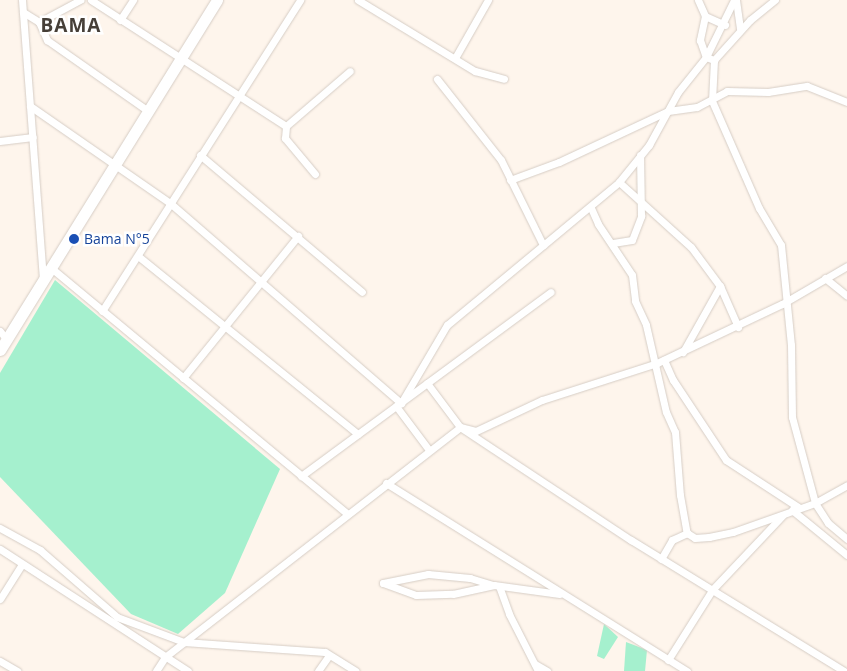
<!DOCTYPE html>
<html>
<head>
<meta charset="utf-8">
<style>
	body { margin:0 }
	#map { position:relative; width:847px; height:671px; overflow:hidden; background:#fef5ec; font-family:"Open Sans",sans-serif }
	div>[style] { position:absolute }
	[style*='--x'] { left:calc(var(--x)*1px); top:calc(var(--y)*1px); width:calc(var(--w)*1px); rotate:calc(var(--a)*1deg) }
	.green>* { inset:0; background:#a5f0ce }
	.roads { filter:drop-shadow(0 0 1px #d6cdc5) drop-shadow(0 0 1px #d6cdc5) }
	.minor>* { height:7px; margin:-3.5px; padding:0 3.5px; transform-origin:3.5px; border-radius:3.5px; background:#fff }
	.primary>* { height:11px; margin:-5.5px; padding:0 5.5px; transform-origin:5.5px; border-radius:5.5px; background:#fff }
	.dots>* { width:14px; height:14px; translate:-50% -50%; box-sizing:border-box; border:2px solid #fff; border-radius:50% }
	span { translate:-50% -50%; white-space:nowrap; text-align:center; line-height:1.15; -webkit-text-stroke:5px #fff; paint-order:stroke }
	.transit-label { font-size:14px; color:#164399 }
	.left { translate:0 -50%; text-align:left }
	.district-label { font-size:19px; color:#463f38; font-weight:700; letter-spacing:1px }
</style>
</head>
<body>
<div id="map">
	<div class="green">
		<i style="clip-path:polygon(55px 280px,280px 469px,225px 593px,178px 634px,131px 614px,0 477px,0 373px)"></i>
		<i style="clip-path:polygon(604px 624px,618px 637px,604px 659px,597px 656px)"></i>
		<i style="clip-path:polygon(626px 642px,647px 650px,645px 671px,624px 671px)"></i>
	</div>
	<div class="roads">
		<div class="minor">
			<i style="--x:22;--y:0;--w:279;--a:85.7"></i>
			<i style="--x:91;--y:0;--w:232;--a:32.9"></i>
			<i style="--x:358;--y:0;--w:137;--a:31.3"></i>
			<i style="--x:475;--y:71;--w:30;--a:15"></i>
			<i style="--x:698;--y:0;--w:17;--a:66"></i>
			<i style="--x:705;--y:16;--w:22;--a:24"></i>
			<i style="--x:736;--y:0;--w:30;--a:82"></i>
			<i style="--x:23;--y:12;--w:19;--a:32"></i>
			<i style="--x:39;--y:22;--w:20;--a:66"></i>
			<i style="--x:47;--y:40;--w:123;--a:35.1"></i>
			<i style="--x:705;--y:16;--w:25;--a:102"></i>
			<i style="--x:700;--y:40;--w:18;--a:71"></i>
			<i style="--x:706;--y:57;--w:9;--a:21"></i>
			<i style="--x:714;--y:60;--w:41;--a:92.8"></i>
			<i style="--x:712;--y:101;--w:117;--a:66.3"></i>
			<i style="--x:759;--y:208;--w:43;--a:59.3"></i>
			<i style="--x:781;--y:245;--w:100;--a:84.3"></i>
			<i style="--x:791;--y:345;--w:72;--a:89.2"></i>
			<i style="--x:792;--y:417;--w:89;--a:75"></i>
			<i style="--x:815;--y:503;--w:24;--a:57"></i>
			<i style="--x:828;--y:523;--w:25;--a:40"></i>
			<i style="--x:120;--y:20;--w:24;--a:-57"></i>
			<i style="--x:39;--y:22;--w:47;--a:-28.2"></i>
			<i style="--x:455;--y:58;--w:67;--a:-60.4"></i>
			<i style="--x:714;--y:60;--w:54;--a:-48"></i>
			<i style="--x:750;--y:20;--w:32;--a:-39"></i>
			<i style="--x:437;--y:79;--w:103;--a:51.7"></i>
			<i style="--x:501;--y:160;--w:95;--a:63.7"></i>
			<i style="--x:30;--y:106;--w:170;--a:34.7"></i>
			<i style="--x:170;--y:203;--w:306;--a:40.9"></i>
			<i style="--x:401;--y:403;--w:91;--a:-59.5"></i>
			<i style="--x:447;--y:325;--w:224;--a:-39.7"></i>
			<i style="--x:619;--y:182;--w:48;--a:-51"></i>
			<i style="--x:649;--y:145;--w:60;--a:-61.3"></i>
			<i style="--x:678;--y:92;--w:45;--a:-51.3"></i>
			<i style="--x:706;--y:57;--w:64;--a:-63.8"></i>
			<i style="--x:0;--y:141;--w:33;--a:-7"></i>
			<i style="--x:200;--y:155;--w:212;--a:40.2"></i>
			<i style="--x:315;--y:174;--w:47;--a:-129.8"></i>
			<i style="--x:285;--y:138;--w:12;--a:-85"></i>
			<i style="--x:286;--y:126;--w:84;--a:-40.7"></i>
			<i style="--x:510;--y:180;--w:52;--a:-20.2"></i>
			<i style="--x:559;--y:162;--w:120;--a:-25.1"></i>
			<i style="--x:668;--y:111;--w:29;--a:-8"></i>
			<i style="--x:697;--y:107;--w:34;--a:-28"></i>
			<i style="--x:727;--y:91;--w:41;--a:1.4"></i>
			<i style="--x:768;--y:92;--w:39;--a:-9"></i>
			<i style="--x:807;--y:86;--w:43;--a:21.8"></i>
			<i style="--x:619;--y:182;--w:97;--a:42.1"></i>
			<i style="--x:691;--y:247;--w:49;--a:53.4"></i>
			<i style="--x:720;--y:286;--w:76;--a:119.3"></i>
			<i style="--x:591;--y:208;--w:17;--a:66"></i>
			<i style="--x:598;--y:224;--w:61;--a:56.3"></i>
			<i style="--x:632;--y:275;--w:26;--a:83"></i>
			<i style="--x:635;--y:301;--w:26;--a:65"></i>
			<i style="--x:646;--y:325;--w:89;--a:77.1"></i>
			<i style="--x:666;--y:412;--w:22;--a:66"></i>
			<i style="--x:675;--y:432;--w:63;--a:85.5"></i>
			<i style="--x:680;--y:495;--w:39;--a:80"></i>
			<i style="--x:687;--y:533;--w:9;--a:32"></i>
			<i style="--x:695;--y:538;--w:14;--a:-4"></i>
			<i style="--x:709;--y:537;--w:25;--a:-12"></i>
			<i style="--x:733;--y:532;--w:87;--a:-19.5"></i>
			<i style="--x:815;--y:503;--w:37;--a:-29"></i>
			<i style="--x:613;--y:243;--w:19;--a:-9"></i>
			<i style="--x:632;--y:240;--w:26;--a:-69"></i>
			<i style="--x:641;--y:216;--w:61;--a:-90.9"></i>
			<i style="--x:138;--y:256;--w:283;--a:39"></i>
			<i style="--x:50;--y:267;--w:386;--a:39.7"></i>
			<i style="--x:825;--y:278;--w:28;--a:39"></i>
			<i style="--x:720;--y:286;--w:45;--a:66.3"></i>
			<i style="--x:102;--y:311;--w:369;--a:-57.5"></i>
			<i style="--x:0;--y:331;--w:10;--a:53"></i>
			<i style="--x:664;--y:360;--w:22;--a:66"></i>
			<i style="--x:673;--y:380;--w:96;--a:56.5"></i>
			<i style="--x:726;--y:460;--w:86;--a:33.1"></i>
			<i style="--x:183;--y:378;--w:183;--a:-51"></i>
			<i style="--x:427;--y:383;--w:55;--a:53.1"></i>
			<i style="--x:460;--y:427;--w:205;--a:33.5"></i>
			<i style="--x:631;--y:540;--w:250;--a:31.6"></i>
			<i style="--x:396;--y:406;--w:55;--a:53.1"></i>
			<i style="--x:301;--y:476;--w:310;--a:-36.4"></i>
			<i style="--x:386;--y:483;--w:355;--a:32"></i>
			<i style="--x:792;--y:510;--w:71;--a:39.3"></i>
			<i style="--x:0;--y:528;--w:46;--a:28.8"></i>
			<i style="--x:40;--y:550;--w:102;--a:41"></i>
			<i style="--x:117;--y:617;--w:72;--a:20.5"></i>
			<i style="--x:184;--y:642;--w:141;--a:4.1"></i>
			<i style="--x:325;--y:652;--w:36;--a:32"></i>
			<i style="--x:0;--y:549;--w:224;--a:33"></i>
			<i style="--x:661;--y:559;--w:22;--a:-60"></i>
			<i style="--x:672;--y:540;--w:17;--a:-25"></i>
			<i style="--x:383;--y:583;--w:35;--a:20"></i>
			<i style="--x:416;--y:595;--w:37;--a:-2"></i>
			<i style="--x:453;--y:594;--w:42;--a:-12.4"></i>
			<i style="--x:494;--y:585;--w:66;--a:7.9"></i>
			<i style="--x:383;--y:583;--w:46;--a:-11.3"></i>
			<i style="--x:428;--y:574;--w:42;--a:5.4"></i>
			<i style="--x:470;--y:578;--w:24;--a:17"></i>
			<i style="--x:499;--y:586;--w:30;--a:70"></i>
			<i style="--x:509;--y:614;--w:64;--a:63"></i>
			<i style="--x:0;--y:599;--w:41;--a:-57.8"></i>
			<i style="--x:668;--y:660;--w:83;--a:-57.8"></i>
			<i style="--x:712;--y:590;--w:103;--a:-46.6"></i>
			<i style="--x:0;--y:661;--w:20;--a:30"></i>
			<i style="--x:535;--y:664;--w:14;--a:30"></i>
			<i style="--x:156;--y:671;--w:17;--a:-57"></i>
			<i style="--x:165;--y:657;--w:374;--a:-37.9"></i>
			<i style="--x:460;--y:427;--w:16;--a:14"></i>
			<i style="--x:476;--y:431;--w:73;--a:-25.2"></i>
			<i style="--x:542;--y:400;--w:121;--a:-17.8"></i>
			<i style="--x:657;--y:363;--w:138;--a:-25.3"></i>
			<i style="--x:782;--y:304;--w:75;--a:-30.3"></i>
			<i style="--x:318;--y:671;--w:19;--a:-55"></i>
		</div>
		<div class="primary">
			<i style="--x:0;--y:350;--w:412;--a:-58.2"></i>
		</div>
	</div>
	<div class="dots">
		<i style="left:74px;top:239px;background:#1a4fb4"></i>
	</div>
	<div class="transit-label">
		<span class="left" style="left:84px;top:239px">Bama N°5</span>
	</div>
	<div class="district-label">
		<span style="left:71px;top:26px">BAMA</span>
	</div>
</div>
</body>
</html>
